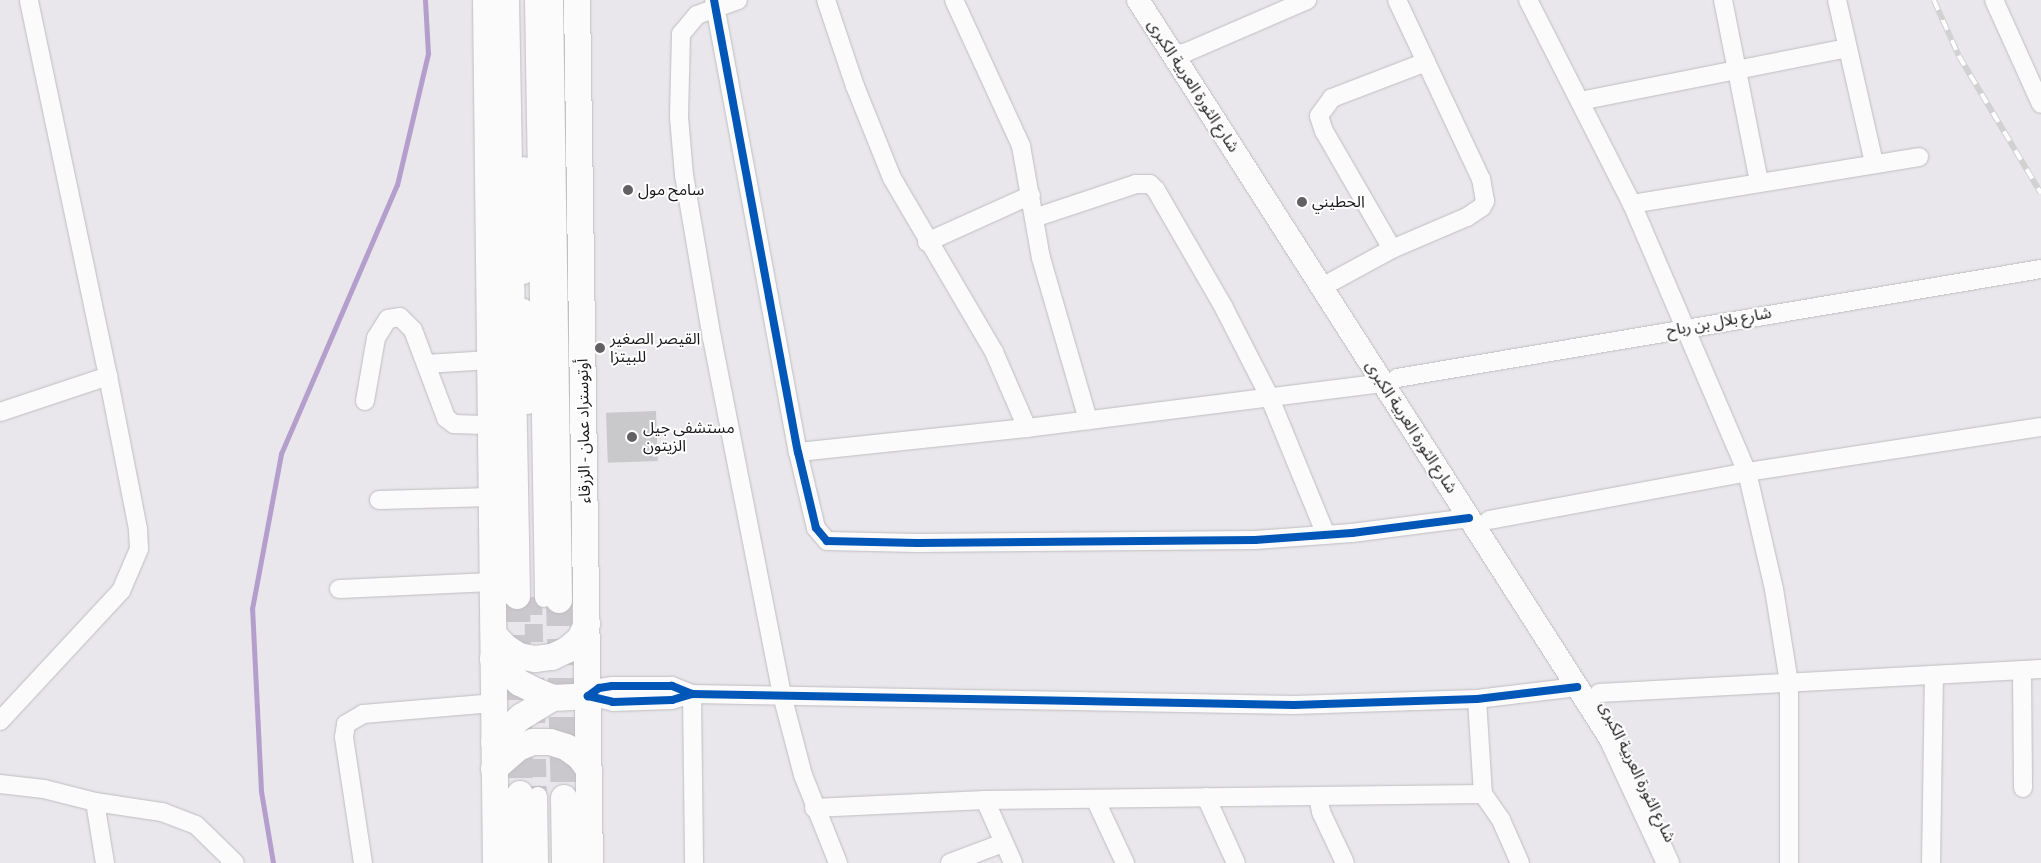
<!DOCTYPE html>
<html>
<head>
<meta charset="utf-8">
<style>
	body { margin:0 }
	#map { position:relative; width:2041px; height:863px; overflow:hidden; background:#e9e7eb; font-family:"Source Sans 3","Noto Sans Arabic",sans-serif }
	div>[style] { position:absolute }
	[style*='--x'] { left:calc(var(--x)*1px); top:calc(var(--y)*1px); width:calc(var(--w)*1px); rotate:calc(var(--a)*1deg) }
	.stream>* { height:4.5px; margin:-2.25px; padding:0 2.25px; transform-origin:2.25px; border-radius:2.25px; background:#b49ecc }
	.building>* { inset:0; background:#c9c8cb; transform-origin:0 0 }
	.minor-tunnel>* { height:18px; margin-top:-9px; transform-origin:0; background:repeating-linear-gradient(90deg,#cac8cc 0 18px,transparent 0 27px) }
	.highway-tunnel>* { height:26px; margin-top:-13px; transform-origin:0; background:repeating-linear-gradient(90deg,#cac8cc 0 26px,transparent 0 39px) }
	.roads { filter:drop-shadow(0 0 1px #bfbdc0) drop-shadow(0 0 1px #bfbdc0) }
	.minor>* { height:18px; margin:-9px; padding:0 9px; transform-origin:9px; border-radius:9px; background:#fcfbfc }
	.major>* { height:22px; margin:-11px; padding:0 11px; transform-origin:11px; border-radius:11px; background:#fcfbfc }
	.highway>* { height:26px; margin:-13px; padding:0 13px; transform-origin:13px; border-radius:13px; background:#fcfbfc }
	.rail>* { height:5.5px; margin-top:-2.75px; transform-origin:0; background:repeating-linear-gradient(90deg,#fff 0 11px,#d1d1d2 0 22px); box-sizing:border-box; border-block:1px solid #d1d1d2 }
	.cycleway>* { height:8px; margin:-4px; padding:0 4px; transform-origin:4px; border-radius:4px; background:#0057b8 }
	.dots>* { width:14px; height:14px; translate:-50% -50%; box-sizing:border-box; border:2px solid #fff; border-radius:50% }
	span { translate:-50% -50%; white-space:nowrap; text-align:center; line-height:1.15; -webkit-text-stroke:4px #fff; paint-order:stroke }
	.street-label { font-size:16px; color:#19181a }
	.poi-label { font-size:16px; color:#19181a }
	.left { translate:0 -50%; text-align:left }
</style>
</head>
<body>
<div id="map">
	<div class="stream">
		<i style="--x:273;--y:863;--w:73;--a:-99.5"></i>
		<i style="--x:261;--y:791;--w:182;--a:-92.8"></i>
		<i style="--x:252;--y:609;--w:158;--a:-79.4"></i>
		<i style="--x:281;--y:454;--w:293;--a:-66.7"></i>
		<i style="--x:397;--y:185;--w:135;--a:-76.7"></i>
		<i style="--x:428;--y:54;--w:54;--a:-93.2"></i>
	</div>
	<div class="building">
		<i style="left:656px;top:411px;width:50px;height:50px;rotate:88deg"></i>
	</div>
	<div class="minor-tunnel">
		<i style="--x:533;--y:597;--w:199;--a:88.6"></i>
	</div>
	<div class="highway-tunnel">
		<i style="--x:517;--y:596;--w:198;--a:89.1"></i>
		<i style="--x:559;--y:600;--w:198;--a:88.6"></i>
	</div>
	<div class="roads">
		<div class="minor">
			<i style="--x:534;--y:0;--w:598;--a:89.04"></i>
			<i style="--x:714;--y:0;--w:460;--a:79.5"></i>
			<i style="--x:798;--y:452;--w:78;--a:76.7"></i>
			<i style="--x:816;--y:528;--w:17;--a:50"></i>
			<i style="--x:827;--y:541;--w:90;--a:1.3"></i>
			<i style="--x:917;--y:543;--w:338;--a:-0.5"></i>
			<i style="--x:1255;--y:540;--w:97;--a:-4.1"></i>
			<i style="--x:1352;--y:533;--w:118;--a:-7.3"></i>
			<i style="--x:738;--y:0;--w:44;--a:159.9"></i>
			<i style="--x:697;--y:15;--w:25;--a:130"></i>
			<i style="--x:681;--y:34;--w:83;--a:91.4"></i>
			<i style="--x:679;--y:117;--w:58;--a:85.1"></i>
			<i style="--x:684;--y:175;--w:165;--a:80.3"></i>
			<i style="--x:712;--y:338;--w:364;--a:78.9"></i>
			<i style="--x:782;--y:695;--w:83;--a:75.3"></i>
			<i style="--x:803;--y:775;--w:95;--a:68.3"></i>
			<i style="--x:826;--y:0;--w:91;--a:71.4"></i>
			<i style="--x:855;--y:86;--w:99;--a:68.1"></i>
			<i style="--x:892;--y:178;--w:202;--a:59.6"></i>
			<i style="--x:994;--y:352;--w:83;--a:66.5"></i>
			<i style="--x:954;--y:0;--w:161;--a:65.3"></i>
			<i style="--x:1021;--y:146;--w:114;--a:79.9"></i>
			<i style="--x:1041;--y:258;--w:169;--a:73.8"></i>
			<i style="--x:1397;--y:0;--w:68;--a:64.9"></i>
			<i style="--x:1528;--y:0;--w:229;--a:63"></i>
			<i style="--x:1632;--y:204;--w:292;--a:66.8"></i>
			<i style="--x:1747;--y:472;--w:120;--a:77"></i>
			<i style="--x:1774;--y:589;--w:95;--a:80.9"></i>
			<i style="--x:1789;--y:683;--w:180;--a:90"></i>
			<i style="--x:1723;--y:0;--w:185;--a:78.8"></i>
			<i style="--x:1837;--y:0;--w:167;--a:77.2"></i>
			<i style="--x:1994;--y:0;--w:114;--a:65.7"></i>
			<i style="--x:1172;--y:55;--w:15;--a:-11"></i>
			<i style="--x:1187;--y:52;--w:131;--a:-23.4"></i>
			<i style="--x:1580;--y:101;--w:272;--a:-11.2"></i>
			<i style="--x:1632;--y:204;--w:291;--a:-9.3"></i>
			<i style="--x:1034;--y:218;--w:108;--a:-18.4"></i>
			<i style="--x:1136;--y:184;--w:14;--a:0"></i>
			<i style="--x:1150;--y:184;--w:8;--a:45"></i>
			<i style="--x:1156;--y:190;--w:136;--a:60"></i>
			<i style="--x:1224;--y:308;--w:99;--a:62.9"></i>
			<i style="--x:1269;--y:396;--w:150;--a:67.7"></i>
			<i style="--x:927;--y:242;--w:114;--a:-24.3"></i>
			<i style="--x:524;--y:275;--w:109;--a:-90"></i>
			<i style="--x:1333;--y:281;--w:67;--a:-28.5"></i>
			<i style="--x:1392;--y:249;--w:82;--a:-23.1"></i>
			<i style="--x:1467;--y:217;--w:18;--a:-34"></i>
			<i style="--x:1482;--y:207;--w:7;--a:-63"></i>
			<i style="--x:1485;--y:201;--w:22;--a:-100"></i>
			<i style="--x:1481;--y:179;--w:129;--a:-115.2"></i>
			<i style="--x:1426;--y:62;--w:101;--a:159"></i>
			<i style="--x:1332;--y:98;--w:22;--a:126"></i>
			<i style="--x:1319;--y:116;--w:16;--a:72"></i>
			<i style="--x:1324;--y:131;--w:136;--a:60"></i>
			<i style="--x:524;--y:308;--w:97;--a:87.6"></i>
			<i style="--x:426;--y:364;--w:64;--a:-3.6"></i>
			<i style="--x:1397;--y:378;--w:653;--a:-9.61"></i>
			<i style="--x:365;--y:401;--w:64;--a:-80.1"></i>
			<i style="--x:376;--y:338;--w:22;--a:-58"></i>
			<i style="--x:388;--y:319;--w:12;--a:-9"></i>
			<i style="--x:400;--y:317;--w:18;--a:45"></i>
			<i style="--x:413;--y:330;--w:94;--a:69.4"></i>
			<i style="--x:446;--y:418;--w:10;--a:37"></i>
			<i style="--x:454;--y:424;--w:37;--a:2"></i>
			<i style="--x:0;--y:412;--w:114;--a:-18.4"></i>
			<i style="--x:798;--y:452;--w:230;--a:-6"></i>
			<i style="--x:1027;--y:428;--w:359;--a:-7.2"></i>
			<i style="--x:379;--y:500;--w:113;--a:-1.5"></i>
			<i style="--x:1489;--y:520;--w:262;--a:-10.5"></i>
			<i style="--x:1747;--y:472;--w:297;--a:-8.7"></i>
			<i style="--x:339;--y:589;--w:154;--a:-2.6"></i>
			<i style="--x:2022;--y:670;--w:118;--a:89.5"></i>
			<i style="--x:1599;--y:693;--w:443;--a:-3.1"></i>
			<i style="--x:692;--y:694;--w:22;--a:-158"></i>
			<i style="--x:672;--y:686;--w:60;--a:180"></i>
			<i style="--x:612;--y:686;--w:13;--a:171"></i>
			<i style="--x:599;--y:688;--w:14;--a:144"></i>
			<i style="--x:588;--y:696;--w:26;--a:13"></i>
			<i style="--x:613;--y:702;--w:59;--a:-1.9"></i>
			<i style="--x:672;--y:700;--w:21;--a:-17"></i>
			<i style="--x:692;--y:694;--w:602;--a:1.05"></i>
			<i style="--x:1294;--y:705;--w:183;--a:-1.9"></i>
			<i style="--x:1477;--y:699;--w:101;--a:-6.8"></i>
			<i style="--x:692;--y:694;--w:169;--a:89.3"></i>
			<i style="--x:1477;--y:699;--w:95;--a:86.4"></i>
			<i style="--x:1483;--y:794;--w:32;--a:55"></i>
			<i style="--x:1501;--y:820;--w:47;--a:66.2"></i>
			<i style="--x:0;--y:721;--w:178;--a:-47.1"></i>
			<i style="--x:121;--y:591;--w:46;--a:-66.8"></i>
			<i style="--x:139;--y:549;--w:20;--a:-93"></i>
			<i style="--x:138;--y:529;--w:156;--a:-101.1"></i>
			<i style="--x:108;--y:376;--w:384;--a:-101.9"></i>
			<i style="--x:0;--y:784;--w:44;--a:6.5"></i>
			<i style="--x:44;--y:789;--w:53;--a:14.3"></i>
			<i style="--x:95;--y:802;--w:68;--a:8.5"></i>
			<i style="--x:162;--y:812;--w:36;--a:21"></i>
			<i style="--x:196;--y:825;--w:54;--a:44.3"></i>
			<i style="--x:538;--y:796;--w:67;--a:89.1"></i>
			<i style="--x:1318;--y:796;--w:16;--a:79"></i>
			<i style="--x:1321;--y:812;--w:56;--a:64.8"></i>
			<i style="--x:1206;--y:797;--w:72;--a:65.6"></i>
			<i style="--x:1095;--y:799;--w:71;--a:64.9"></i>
			<i style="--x:985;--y:800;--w:69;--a:66"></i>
			<i style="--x:95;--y:802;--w:62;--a:80.7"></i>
			<i style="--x:814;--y:808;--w:171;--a:-2.7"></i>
			<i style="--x:985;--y:800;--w:498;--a:-0.7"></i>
			<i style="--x:363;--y:863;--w:127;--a:-98.6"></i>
			<i style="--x:344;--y:737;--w:13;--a:-81"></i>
			<i style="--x:346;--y:724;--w:20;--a:-30"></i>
			<i style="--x:363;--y:714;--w:130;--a:-4.8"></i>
			<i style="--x:950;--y:863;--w:57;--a:-20.7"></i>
			<i style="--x:1931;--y:863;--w:188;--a:-89.1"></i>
		</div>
		<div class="major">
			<i style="--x:1138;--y:0;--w:876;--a:57.4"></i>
			<i style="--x:1610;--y:738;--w:138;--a:65.1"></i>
		</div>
		<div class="highway">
			<i style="--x:486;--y:0;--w:863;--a:89.34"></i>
			<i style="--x:506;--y:0;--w:596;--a:88.94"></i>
			<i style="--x:550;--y:0;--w:600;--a:89.14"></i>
			<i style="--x:577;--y:0;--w:863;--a:89.14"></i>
			<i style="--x:494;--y:635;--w:16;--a:47"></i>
			<i style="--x:505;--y:647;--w:17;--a:33"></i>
			<i style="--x:519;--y:656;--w:16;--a:11"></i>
			<i style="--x:535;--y:659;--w:17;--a:-7"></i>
			<i style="--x:552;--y:657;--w:17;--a:-25"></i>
			<i style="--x:567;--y:650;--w:17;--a:-40"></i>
			<i style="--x:580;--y:639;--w:17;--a:-65"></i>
			<i style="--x:493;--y:659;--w:36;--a:42"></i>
			<i style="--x:520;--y:683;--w:18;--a:27"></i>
			<i style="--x:536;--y:691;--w:18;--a:22"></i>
			<i style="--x:553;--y:698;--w:35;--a:-3"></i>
			<i style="--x:494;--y:742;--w:37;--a:-43"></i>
			<i style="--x:521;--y:717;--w:37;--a:-31"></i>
			<i style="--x:494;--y:769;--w:32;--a:-41"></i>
			<i style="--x:518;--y:748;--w:16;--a:-22"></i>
			<i style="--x:533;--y:742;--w:17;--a:0"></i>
			<i style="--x:550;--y:742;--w:17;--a:17"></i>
			<i style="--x:566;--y:747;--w:17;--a:36"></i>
			<i style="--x:580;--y:757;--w:16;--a:55"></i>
			<i style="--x:520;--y:794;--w:69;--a:89.2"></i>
			<i style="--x:564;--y:798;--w:65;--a:89.1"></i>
		</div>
	</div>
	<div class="rail">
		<i style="--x:1934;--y:0;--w:61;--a:65.9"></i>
		<i style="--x:1959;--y:56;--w:160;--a:59.1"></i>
	</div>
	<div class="cycleway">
		<i style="--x:714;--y:0;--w:460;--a:79.5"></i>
		<i style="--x:798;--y:452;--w:78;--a:76.7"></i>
		<i style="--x:816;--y:528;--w:17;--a:50"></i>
		<i style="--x:827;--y:541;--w:90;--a:1.3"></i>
		<i style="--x:917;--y:543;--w:338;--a:-0.5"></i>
		<i style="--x:1255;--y:540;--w:97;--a:-4.1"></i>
		<i style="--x:1352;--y:533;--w:118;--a:-7.3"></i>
		<i style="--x:692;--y:694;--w:22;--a:-158"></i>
		<i style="--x:672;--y:686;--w:60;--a:180"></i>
		<i style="--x:612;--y:686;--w:13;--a:171"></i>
		<i style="--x:599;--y:688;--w:14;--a:144"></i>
		<i style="--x:588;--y:696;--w:26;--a:13"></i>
		<i style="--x:613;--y:702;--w:59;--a:-1.9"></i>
		<i style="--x:672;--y:700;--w:21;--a:-17"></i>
		<i style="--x:692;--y:694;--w:602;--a:1.05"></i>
		<i style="--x:1294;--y:705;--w:183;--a:-1.9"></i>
		<i style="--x:1477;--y:699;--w:101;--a:-6.8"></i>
	</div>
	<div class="dots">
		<i style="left:628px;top:190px;background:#626063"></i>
		<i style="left:1302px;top:202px;background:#626063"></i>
		<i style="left:600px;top:348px;background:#626063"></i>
		<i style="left:632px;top:437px;background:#626063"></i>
	</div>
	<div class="street-label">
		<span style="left:1193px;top:86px;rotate:57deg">شارع الثورة العربية الكبرى</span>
		<span style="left:1719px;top:322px;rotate:-10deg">شارع بلال بن رباح</span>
		<span style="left:1411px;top:427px;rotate:57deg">شارع الثورة العربية الكبرى</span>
		<span style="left:584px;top:431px;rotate:-91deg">أوتوستراد عمان - الزرقاء</span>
		<span style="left:1637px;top:772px;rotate:64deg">شارع الثورة العربية الكبرى</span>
	</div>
	<div class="poi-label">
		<span class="left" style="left:638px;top:190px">سامح مول</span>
		<span class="left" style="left:1312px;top:202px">الحطيني</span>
		<span class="left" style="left:610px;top:348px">القيصر الصغير<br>للبيتزا</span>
		<span class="left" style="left:643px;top:437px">مستشفى جيل<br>الزيتون</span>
	</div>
</div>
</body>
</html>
